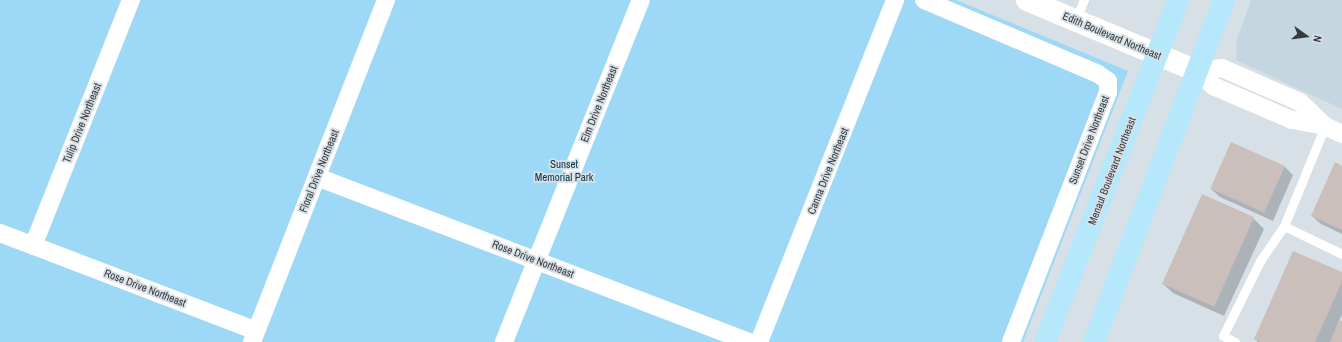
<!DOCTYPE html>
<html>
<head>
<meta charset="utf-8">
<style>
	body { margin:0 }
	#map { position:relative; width:1342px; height:342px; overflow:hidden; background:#d6e0e6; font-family:"Archivo Narrow",sans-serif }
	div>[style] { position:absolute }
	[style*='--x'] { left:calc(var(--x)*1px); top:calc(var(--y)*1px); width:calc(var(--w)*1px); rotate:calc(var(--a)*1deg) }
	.built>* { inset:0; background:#c4d7e1 }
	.green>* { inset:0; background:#9ed8f7 }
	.shadow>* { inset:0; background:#0003 }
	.building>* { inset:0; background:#cbbfbc; transform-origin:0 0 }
	.service>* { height:9px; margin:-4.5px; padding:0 4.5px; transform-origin:4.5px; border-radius:4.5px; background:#fff }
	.minor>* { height:18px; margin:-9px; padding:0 9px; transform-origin:9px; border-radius:9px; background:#fff }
	.tertiary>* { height:22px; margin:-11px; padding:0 11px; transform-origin:11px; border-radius:11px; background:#fff }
	.secondary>* { height:22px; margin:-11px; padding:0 11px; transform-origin:11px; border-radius:11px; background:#b4e8fa }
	span { translate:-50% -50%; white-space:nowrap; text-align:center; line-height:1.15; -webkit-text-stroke:3.5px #d6e0e6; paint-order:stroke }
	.street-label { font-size:11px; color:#363a3d }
	.park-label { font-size:11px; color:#07364a }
	.north { position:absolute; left:1286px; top:16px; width:40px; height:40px; -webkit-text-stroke:3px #d6e0e6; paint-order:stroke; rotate:104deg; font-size:11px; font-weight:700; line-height:16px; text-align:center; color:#363a3d }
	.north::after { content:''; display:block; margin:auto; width:14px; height:18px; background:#363a3d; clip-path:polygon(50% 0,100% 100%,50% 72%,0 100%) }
</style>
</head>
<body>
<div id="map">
	<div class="built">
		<i style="clip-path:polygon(1251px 0,1342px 0,1342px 109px,1236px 60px,1237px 39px)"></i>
	</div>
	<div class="green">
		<i style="clip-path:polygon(0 0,956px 0,1128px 71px,1023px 342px,0 342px)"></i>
	</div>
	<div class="shadow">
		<i style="clip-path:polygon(1284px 166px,1293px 175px,1273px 221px,1220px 197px,1211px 189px)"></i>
		<i style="clip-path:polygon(1342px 167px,1342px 234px,1321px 224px,1312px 216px)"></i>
		<i style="clip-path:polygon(1253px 218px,1264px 229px,1224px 316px,1173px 293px,1162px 283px)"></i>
		<i style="clip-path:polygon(1342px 273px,1342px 315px,1339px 321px,1342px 322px,1342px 342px,1258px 342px,1255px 339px)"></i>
	</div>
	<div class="building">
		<i style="left:1231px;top:142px;width:59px;height:51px;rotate:24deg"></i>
		<i style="clip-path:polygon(1335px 162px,1342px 166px,1342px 230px,1311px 216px)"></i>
		<i style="left:1202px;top:194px;width:57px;height:98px;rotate:24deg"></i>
		<i style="clip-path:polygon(1293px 251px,1342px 272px,1342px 282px,1315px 342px,1261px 342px,1254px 339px)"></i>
		<i style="clip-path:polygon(1339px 320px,1342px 321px,1342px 342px,1330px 342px)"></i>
	</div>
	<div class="service">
		<i style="--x:1075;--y:21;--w:23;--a:-67"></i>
		<i style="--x:1284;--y:226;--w:64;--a:25.8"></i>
		<i style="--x:1235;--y:342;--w:13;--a:-153"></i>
		<i style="--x:1223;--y:336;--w:84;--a:-63.7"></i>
		<i style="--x:1260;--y:261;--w:42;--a:-55.6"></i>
		<i style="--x:1284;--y:226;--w:108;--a:-67.7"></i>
	</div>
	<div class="minor">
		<i style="--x:924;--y:0;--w:189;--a:23"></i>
		<i style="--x:1098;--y:74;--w:12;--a:35"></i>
		<i style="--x:1108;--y:81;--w:11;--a:90"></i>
		<i style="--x:1108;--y:92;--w:268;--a:111.2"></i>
		<i style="--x:1197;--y:71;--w:22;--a:43"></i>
		<i style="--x:1213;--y:86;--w:86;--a:23.3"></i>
		<i style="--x:1292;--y:120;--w:34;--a:10"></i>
		<i style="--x:1325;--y:126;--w:19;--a:25"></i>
		<i style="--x:1197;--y:71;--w:25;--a:-7"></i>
		<i style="--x:1222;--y:68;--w:85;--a:23.6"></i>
		<i style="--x:1300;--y:102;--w:35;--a:44"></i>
		<i style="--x:317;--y:177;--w:463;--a:20.9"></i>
		<i style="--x:0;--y:233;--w:274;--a:20.9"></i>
		<i style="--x:33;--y:246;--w:265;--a:-68.3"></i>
		<i style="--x:252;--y:342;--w:367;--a:-68.6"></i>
		<i style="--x:504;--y:342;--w:368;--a:-68.2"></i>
		<i style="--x:759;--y:342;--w:368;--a:-68.3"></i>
	</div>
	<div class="tertiary">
		<i style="--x:1027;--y:0;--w:184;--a:22.7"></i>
	</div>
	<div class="secondary">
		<i style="--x:1045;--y:342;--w:367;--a:-68.7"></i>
		<i style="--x:1094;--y:342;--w:366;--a:-69.2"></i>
	</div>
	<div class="street-label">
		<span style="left:1112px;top:36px;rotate:23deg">Edith Boulevard Northeast</span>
		<span style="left:599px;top:104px;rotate:-68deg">Elm Drive Northeast</span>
		<span style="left:82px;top:123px;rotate:-68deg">Tulip Drive Northeast</span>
		<span style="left:1089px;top:140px;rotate:-69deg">Sunset Drive Northeast</span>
		<span style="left:319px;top:171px;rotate:-68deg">Floral Drive Northeast</span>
		<span style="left:828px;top:171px;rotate:-68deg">Canna Drive Northeast</span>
		<span style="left:1112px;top:171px;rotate:-69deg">Menaul Boulevard Northeast</span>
		<span style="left:533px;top:259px;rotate:21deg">Rose Drive Northeast</span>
		<span style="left:145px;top:288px;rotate:21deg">Rose Drive Northeast</span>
	</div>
	<div class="park-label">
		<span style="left:564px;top:171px">Sunset<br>Memorial Park</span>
	</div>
	<div class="north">N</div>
</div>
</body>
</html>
